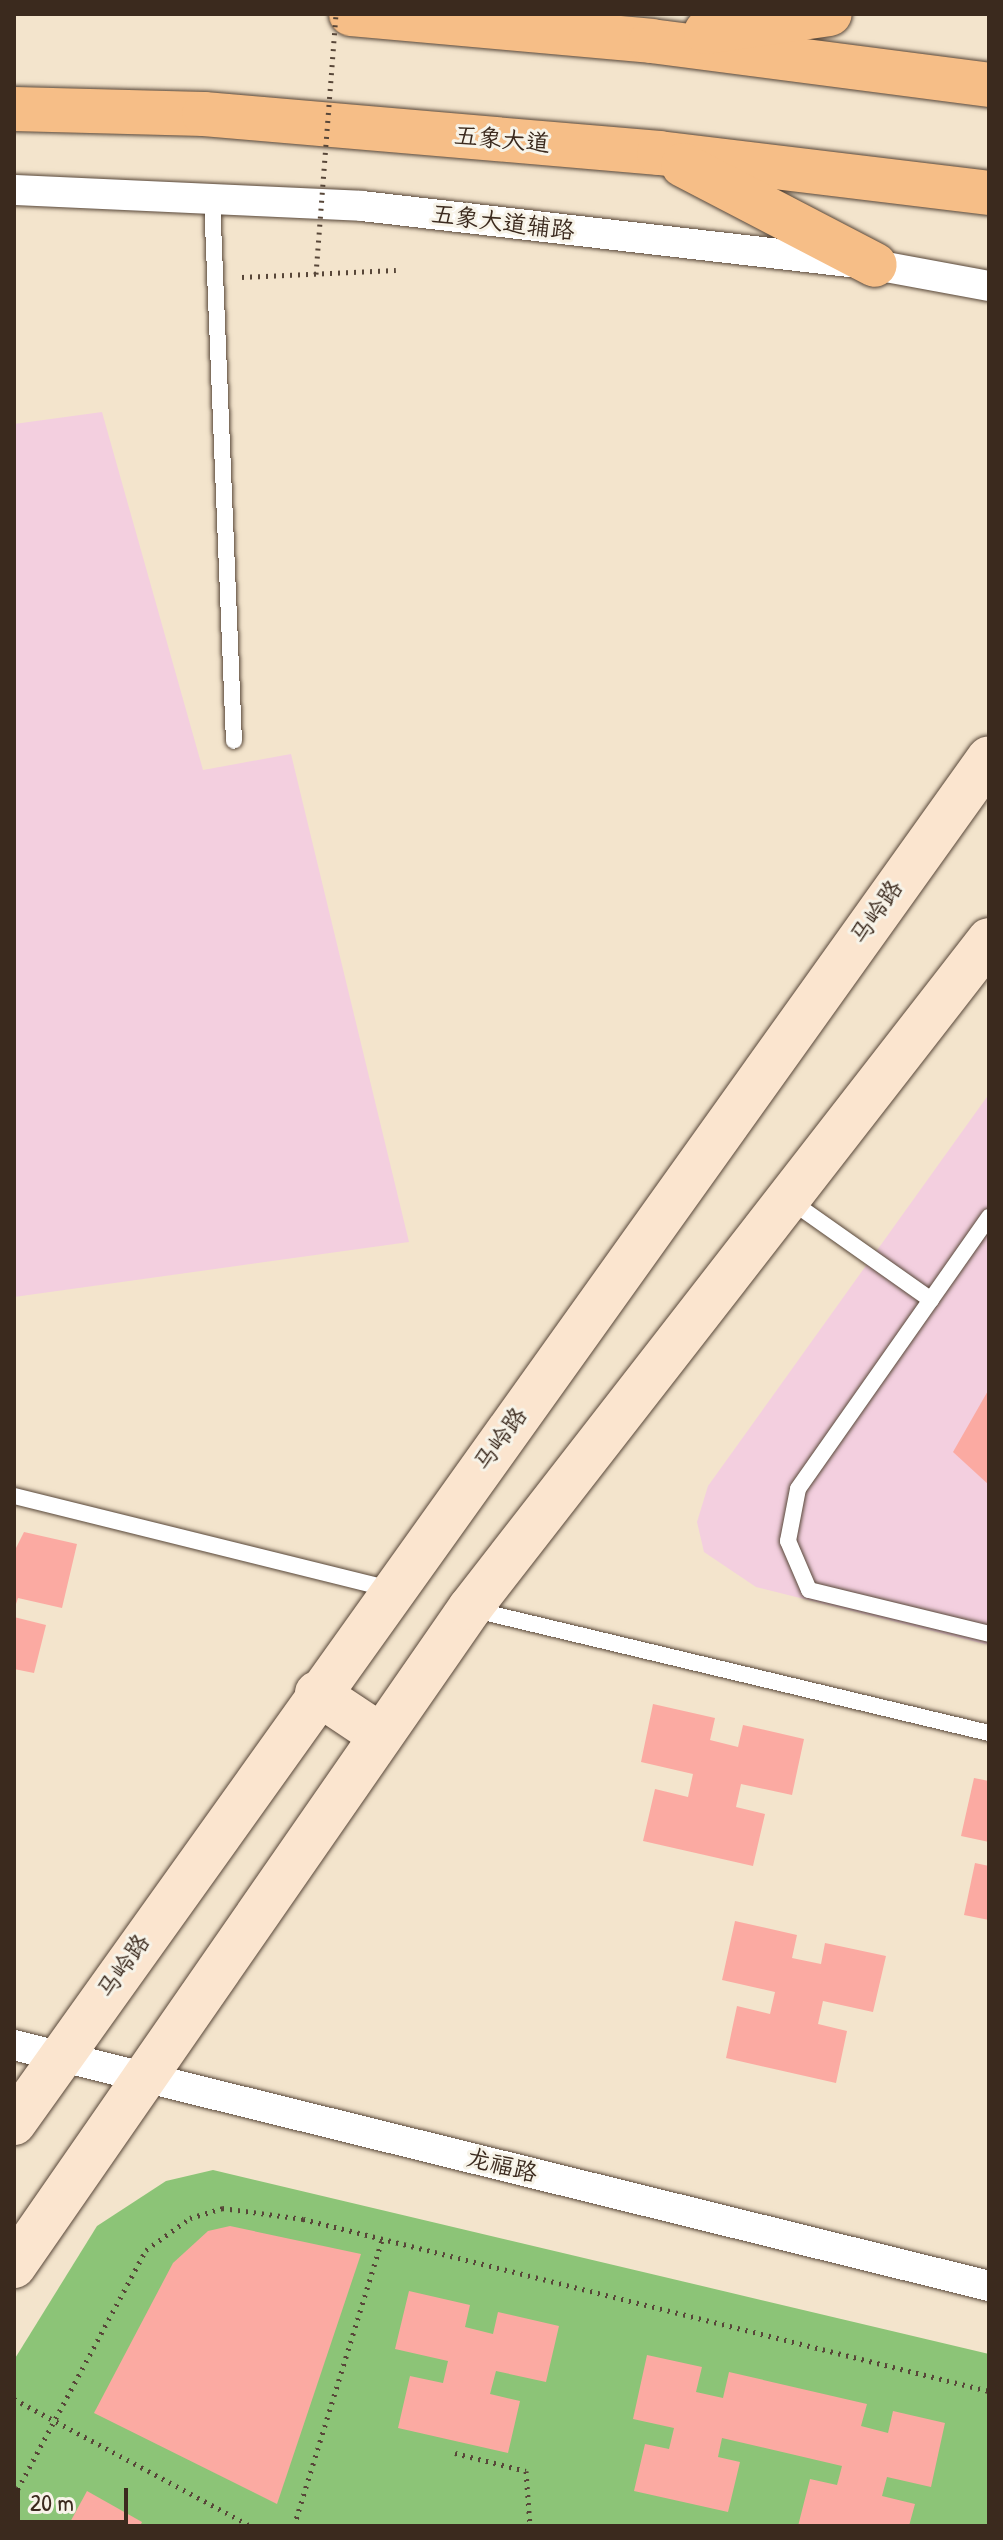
<!DOCTYPE html>
<html>
<head>
<meta charset="utf-8">
<style>
	body { margin:0 }
	#map { position:relative; width:1003px; height:2540px; overflow:hidden; background:#f3e4cc; font-family:"Patrick Hand","LXGW WenKai TC",sans-serif }
	div>[style] { position:absolute }
	[style*='--x'] { left:calc(var(--x)*1px); top:calc(var(--y)*1px); width:calc(var(--w)*1px); rotate:calc(var(--a)*1deg) }
	.built>* { inset:0; background:#f3cfdf }
	.green>* { inset:0; background:#8cc477 }
	.building>* { inset:0; background:#fbaaa2 }
	.path>* { height:5px; margin-top:-2.5px; transform-origin:0; background:repeating-linear-gradient(90deg,#574638 0 2px,transparent 0 8px) }
	.roads { filter:drop-shadow(0 0 2px #574638) drop-shadow(0 0 2px #574638) }
	.lane>* { height:16px; margin:-8px; padding:0 8px; transform-origin:8px; border-radius:8px; background:#fff }
	.street>* { height:30px; margin:-15px; padding:0 15px; transform-origin:15px; border-radius:15px; background:#fff }
	.secondary>* { height:44px; margin:-22px; padding:0 22px; transform-origin:22px; border-radius:22px; background:#fbe5cf }
	.primary>* { height:44px; margin:-22px; padding:0 22px; transform-origin:22px; border-radius:22px; background:#f6be87 }
	.path-bridge>* { height:5px; margin-top:-2.5px; transform-origin:0; background:repeating-linear-gradient(90deg,#574638 0 2px,transparent 0 8px) }
	span { translate:-50% -50%; white-space:nowrap; text-align:center; line-height:1.15; -webkit-text-stroke:6px #f7f3e8; paint-order:stroke }
	.street-label { font-size:24px; color:#3b2a1e }
	.frame { position:absolute; inset:0; border:16px solid #3b2a1e; pointer-events:none }
	.scale { position:absolute; left:16px; top:2488px; width:112px; height:36px; box-sizing:border-box; border:4px solid #3b2a1e; border-top:0; padding-left:10px; font-size:24px; line-height:28px; white-space:nowrap; color:#3b2a1e; -webkit-text-stroke:6px #f7f3e8; paint-order:stroke }
</style>
</head>
<body>
<div id="map">
	<div class="built">
		<i style="clip-path:polygon(102px 412px,203px 770px,291px 754px,409px 1242px,14px 1297px,14px 424px)"></i>
		<i style="clip-path:polygon(989px 1094px,989px 1645px,756px 1587px,704px 1552px,697px 1522px,708px 1486px)"></i>
	</div>
	<div class="green">
		<i style="clip-path:polygon(213px 2170px,989px 2354px,989px 2526px,14px 2526px,14px 2360px,97px 2226px,166px 2181px)"></i>
	</div>
	<div class="building">
		<i style="clip-path:polygon(989px 1389px,989px 1485px,953px 1452px)"></i>
		<i style="clip-path:polygon(24px 1532px,77px 1544px,62px 1608px,18px 1598px,14px 1610px,14px 1552px)"></i>
		<i style="clip-path:polygon(14px 1617px,46px 1625px,34px 1673px,14px 1669px)"></i>
		<i style="clip-path:polygon(653px 1704px,715px 1718px,710px 1740px,738px 1747px,743px 1725px,804px 1739px,792px 1795px,741px 1784px,736px 1807px,765px 1814px,753px 1866px,643px 1841px,655px 1789px,688px 1797px,693px 1774px,641px 1762px)"></i>
		<i style="clip-path:polygon(974px 1778px,989px 1781px,989px 1842px,961px 1836px)"></i>
		<i style="clip-path:polygon(975px 1863px,989px 1866px,989px 1920px,964px 1915px)"></i>
		<i style="clip-path:polygon(735px 1921px,797px 1935px,792px 1958px,821px 1964px,825px 1943px,886px 1956px,873px 2012px,823px 2001px,818px 2024px,847px 2031px,836px 2083px,726px 2058px,737px 2006px,770px 2014px,775px 1992px,722px 1980px)"></i>
		<i style="clip-path:polygon(230px 2226px,361px 2254px,277px 2504px,94px 2413px,173px 2263px,208px 2231px)"></i>
		<i style="clip-path:polygon(409px 2291px,470px 2305px,465px 2327px,493px 2334px,498px 2312px,559px 2326px,546px 2382px,496px 2371px,490px 2394px,520px 2401px,508px 2453px,398px 2428px,410px 2376px,443px 2383px,448px 2361px,395px 2349px)"></i>
		<i style="clip-path:polygon(647px 2355px,702px 2367px,696px 2392px,723px 2398px,729px 2372px,867px 2404px,861px 2426px,888px 2433px,893px 2411px,945px 2423px,931px 2487px,887px 2477px,882px 2496px,915px 2504px,909px 2526px,798px 2526px,810px 2479px,837px 2485px,842px 2466px,722px 2438px,718px 2457px,740px 2462px,728px 2512px,634px 2491px,645px 2444px,669px 2449px,674px 2428px,633px 2419px)"></i>
		<i style="clip-path:polygon(87px 2491px,142px 2522px,140px 2526px,68px 2526px)"></i>
	</div>
	<div class="path">
		<i style="--x:242;--y:277;--w:154;--a:-2.6"></i>
		<i style="--x:14;--y:2399;--w:269;--a:28.2"></i>
		<i style="--x:455;--y:2453;--w:73;--a:14.2"></i>
		<i style="--x:526;--y:2471;--w:55;--a:85.8"></i>
		<i style="--x:14;--y:2496;--w:279;--a:-61.8"></i>
		<i style="--x:146;--y:2250;--w:54;--a:-36"></i>
		<i style="--x:190;--y:2218;--w:34;--a:-17"></i>
		<i style="--x:222;--y:2208;--w:82;--a:7.7"></i>
		<i style="--x:303;--y:2219;--w:707;--a:14.08"></i>
		<i style="--x:294;--y:2526;--w:299;--a:-72.9"></i>
	</div>
	<div class="roads">
		<div class="lane">
			<i style="--x:212;--y:199;--w:542;--a:87.68"></i>
			<i style="--x:788;--y:1199;--w:175;--a:35.2"></i>
			<i style="--x:989;--y:1217;--w:332;--a:125.1"></i>
			<i style="--x:798;--y:1489;--w:53;--a:100.9"></i>
			<i style="--x:788;--y:1541;--w:53;--a:66.8"></i>
			<i style="--x:809;--y:1590;--w:185;--a:13.7"></i>
			<i style="--x:14;--y:1496;--w:387;--a:13.9"></i>
			<i style="--x:475;--y:1610;--w:529;--a:13.46"></i>
		</div>
		<div class="street">
			<i style="--x:14;--y:190;--w:348;--a:2.6"></i>
			<i style="--x:362;--y:206;--w:516;--a:6.56"></i>
			<i style="--x:875;--y:265;--w:116;--a:10.4"></i>
			<i style="--x:14;--y:2045;--w:1004;--a:13.88"></i>
		</div>
		<div class="secondary">
			<i style="--x:317;--y:1693;--w:76;--a:33.7"></i>
			<i style="--x:14;--y:2123;--w:1677;--a:-54.46"></i>
			<i style="--x:14;--y:2266;--w:801;--a:-55.28"></i>
			<i style="--x:470;--y:1608;--w:846;--a:-52.15"></i>
		</div>
		<div class="primary">
			<i style="--x:351;--y:14;--w:301;--a:5.1"></i>
			<i style="--x:651;--y:41;--w:341;--a:7.4"></i>
			<i style="--x:706;--y:32;--w:125;--a:-8.3"></i>
			<i style="--x:14;--y:109;--w:190;--a:1.5"></i>
			<i style="--x:204;--y:114;--w:457;--a:4.9"></i>
			<i style="--x:659;--y:153;--w:332;--a:6.9"></i>
			<i style="--x:683;--y:165;--w:216;--a:27.5"></i>
		</div>
	</div>
	<div class="path-bridge">
		<i style="--x:316;--y:274;--w:261;--a:-85.6"></i>
	</div>
	<div class="street-label">
		<span style="left:502px;top:139px;rotate:5deg">五象大道</span>
		<span style="left:503px;top:222px;rotate:7deg">五象大道辅路</span>
		<span style="left:876px;top:912px;rotate:-55deg">马岭路</span>
		<span style="left:500px;top:1439px;rotate:-54deg">马岭路</span>
		<span style="left:123px;top:1966px;rotate:-55deg">马岭路</span>
		<span style="left:502px;top:2165px;rotate:14deg">龙福路</span>
	</div>
	<div class="frame"></div>
	<div class="scale">20 m</div>
</div>
</body>
</html>
